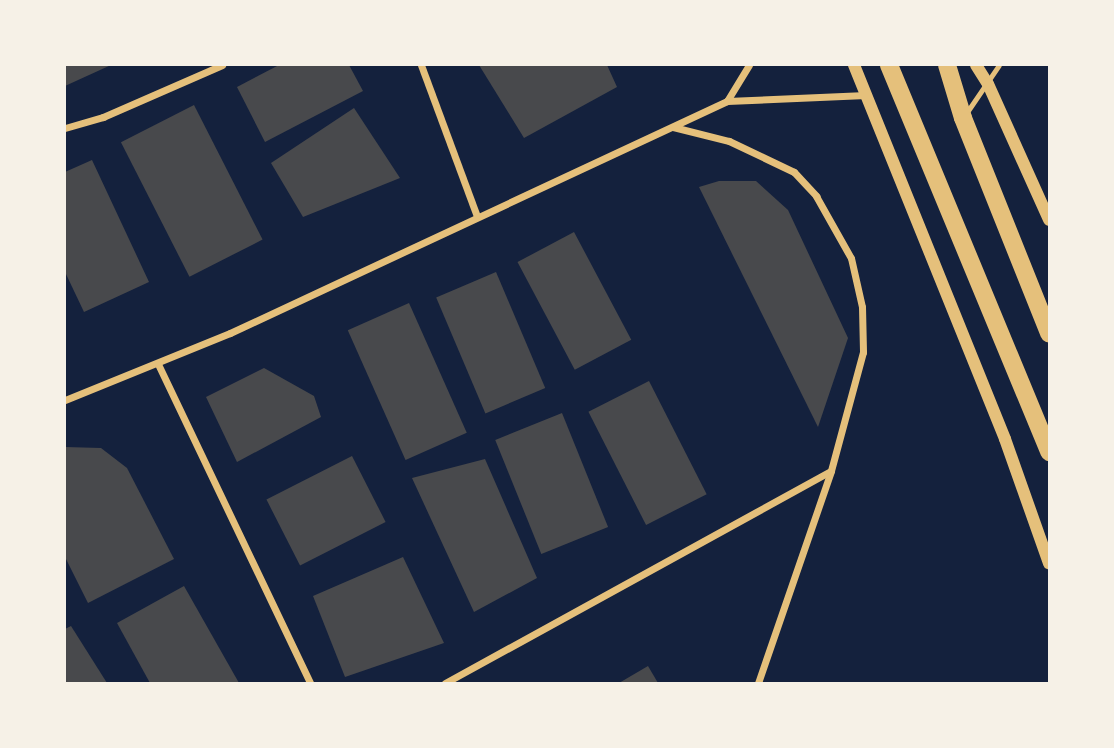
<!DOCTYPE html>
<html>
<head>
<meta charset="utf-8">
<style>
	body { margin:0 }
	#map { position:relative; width:1114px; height:748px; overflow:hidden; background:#14213d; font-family:"IBM Plex Sans",sans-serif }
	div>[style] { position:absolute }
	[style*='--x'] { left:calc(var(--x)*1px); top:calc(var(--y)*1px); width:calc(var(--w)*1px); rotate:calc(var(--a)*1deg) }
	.building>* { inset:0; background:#48494c; transform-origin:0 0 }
	.service>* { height:5px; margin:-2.5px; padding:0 2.5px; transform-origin:2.5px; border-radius:2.5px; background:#e5c07b }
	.minor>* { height:7px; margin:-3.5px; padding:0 3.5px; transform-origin:3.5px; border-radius:3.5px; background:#e5c07b }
	.tertiary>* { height:12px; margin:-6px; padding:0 6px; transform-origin:6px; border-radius:6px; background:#e5c07b }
	.primary>* { height:18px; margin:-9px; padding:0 9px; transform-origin:9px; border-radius:9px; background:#e5c07b }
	span { translate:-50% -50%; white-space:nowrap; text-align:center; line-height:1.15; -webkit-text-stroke:7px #f6f1e7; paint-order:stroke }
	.frame { position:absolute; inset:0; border:66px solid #f6f1e7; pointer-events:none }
</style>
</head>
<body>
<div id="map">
	<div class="building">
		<i style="clip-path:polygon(65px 65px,111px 65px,65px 86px)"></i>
		<i style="clip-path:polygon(279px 65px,349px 65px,363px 91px,265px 142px,237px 87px)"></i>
		<i style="clip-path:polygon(479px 65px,607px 65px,617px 87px,524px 138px)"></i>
		<i style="left:194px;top:105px;width:151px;height:82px;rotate:63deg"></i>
		<i style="clip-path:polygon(354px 108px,400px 178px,303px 217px,271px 163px)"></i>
		<i style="clip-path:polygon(92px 160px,149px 282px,84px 312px,65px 272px,65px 172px)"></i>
		<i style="clip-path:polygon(719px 181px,756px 181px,788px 210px,848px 338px,818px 427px,699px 187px)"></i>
		<i style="left:574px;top:232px;width:122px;height:64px;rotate:62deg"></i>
		<i style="left:496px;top:272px;width:126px;height:65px;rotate:67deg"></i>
		<i style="left:409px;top:303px;width:142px;height:67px;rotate:66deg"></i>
		<i style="clip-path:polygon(264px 368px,314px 396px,321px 417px,237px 462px,206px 397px)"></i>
		<i style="left:649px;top:381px;width:127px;height:68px;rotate:63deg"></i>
		<i style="left:562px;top:413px;width:123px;height:72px;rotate:68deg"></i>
		<i style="clip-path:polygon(65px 447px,101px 448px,127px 468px,174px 559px,88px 603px,65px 557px)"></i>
		<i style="left:352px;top:456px;width:74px;height:96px;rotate:63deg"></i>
		<i style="clip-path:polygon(485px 459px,537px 578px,474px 612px,412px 478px)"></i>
		<i style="clip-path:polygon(403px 557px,444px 643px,345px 677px,313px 596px)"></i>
		<i style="clip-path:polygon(184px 586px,239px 683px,150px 683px,117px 623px)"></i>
		<i style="clip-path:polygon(71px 626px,107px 683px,65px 683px,65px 629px)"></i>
		<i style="clip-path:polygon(648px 666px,658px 683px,619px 683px)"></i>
	</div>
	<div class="service">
		<i style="--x:965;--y:115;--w:60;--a:-55.8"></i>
	</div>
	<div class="minor">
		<i style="--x:421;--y:65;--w:161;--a:69.7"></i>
		<i style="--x:727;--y:101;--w:42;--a:-58.6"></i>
		<i style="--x:673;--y:127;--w:58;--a:14"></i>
		<i style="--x:729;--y:141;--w:72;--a:25.5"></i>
		<i style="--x:794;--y:172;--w:33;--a:47"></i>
		<i style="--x:816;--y:196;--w:71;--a:60.6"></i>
		<i style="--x:851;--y:258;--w:50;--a:77.3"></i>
		<i style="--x:862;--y:307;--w:45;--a:88.7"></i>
		<i style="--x:863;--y:352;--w:123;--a:105.1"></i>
		<i style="--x:831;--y:471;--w:224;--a:109"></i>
		<i style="--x:65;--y:128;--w:40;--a:-16"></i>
		<i style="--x:103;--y:117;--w:130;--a:-23.6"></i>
		<i style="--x:158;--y:364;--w:353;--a:64.5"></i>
		<i style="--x:65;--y:400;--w:178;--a:-22.1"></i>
		<i style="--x:230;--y:333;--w:548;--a:-25.02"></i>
		<i style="--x:727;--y:101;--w:139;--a:-2.5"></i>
		<i style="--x:445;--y:683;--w:440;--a:-28.8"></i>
	</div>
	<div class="tertiary">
		<i style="--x:854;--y:65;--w:403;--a:68"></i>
		<i style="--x:1005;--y:439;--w:132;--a:70.5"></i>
		<i style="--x:976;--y:65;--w:22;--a:58"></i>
		<i style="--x:988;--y:84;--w:149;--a:65.8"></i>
	</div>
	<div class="primary">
		<i style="--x:889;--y:65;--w:419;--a:67.5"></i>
		<i style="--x:947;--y:65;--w:55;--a:73.2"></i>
		<i style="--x:963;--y:118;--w:232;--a:68.2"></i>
	</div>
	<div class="frame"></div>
</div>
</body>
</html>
